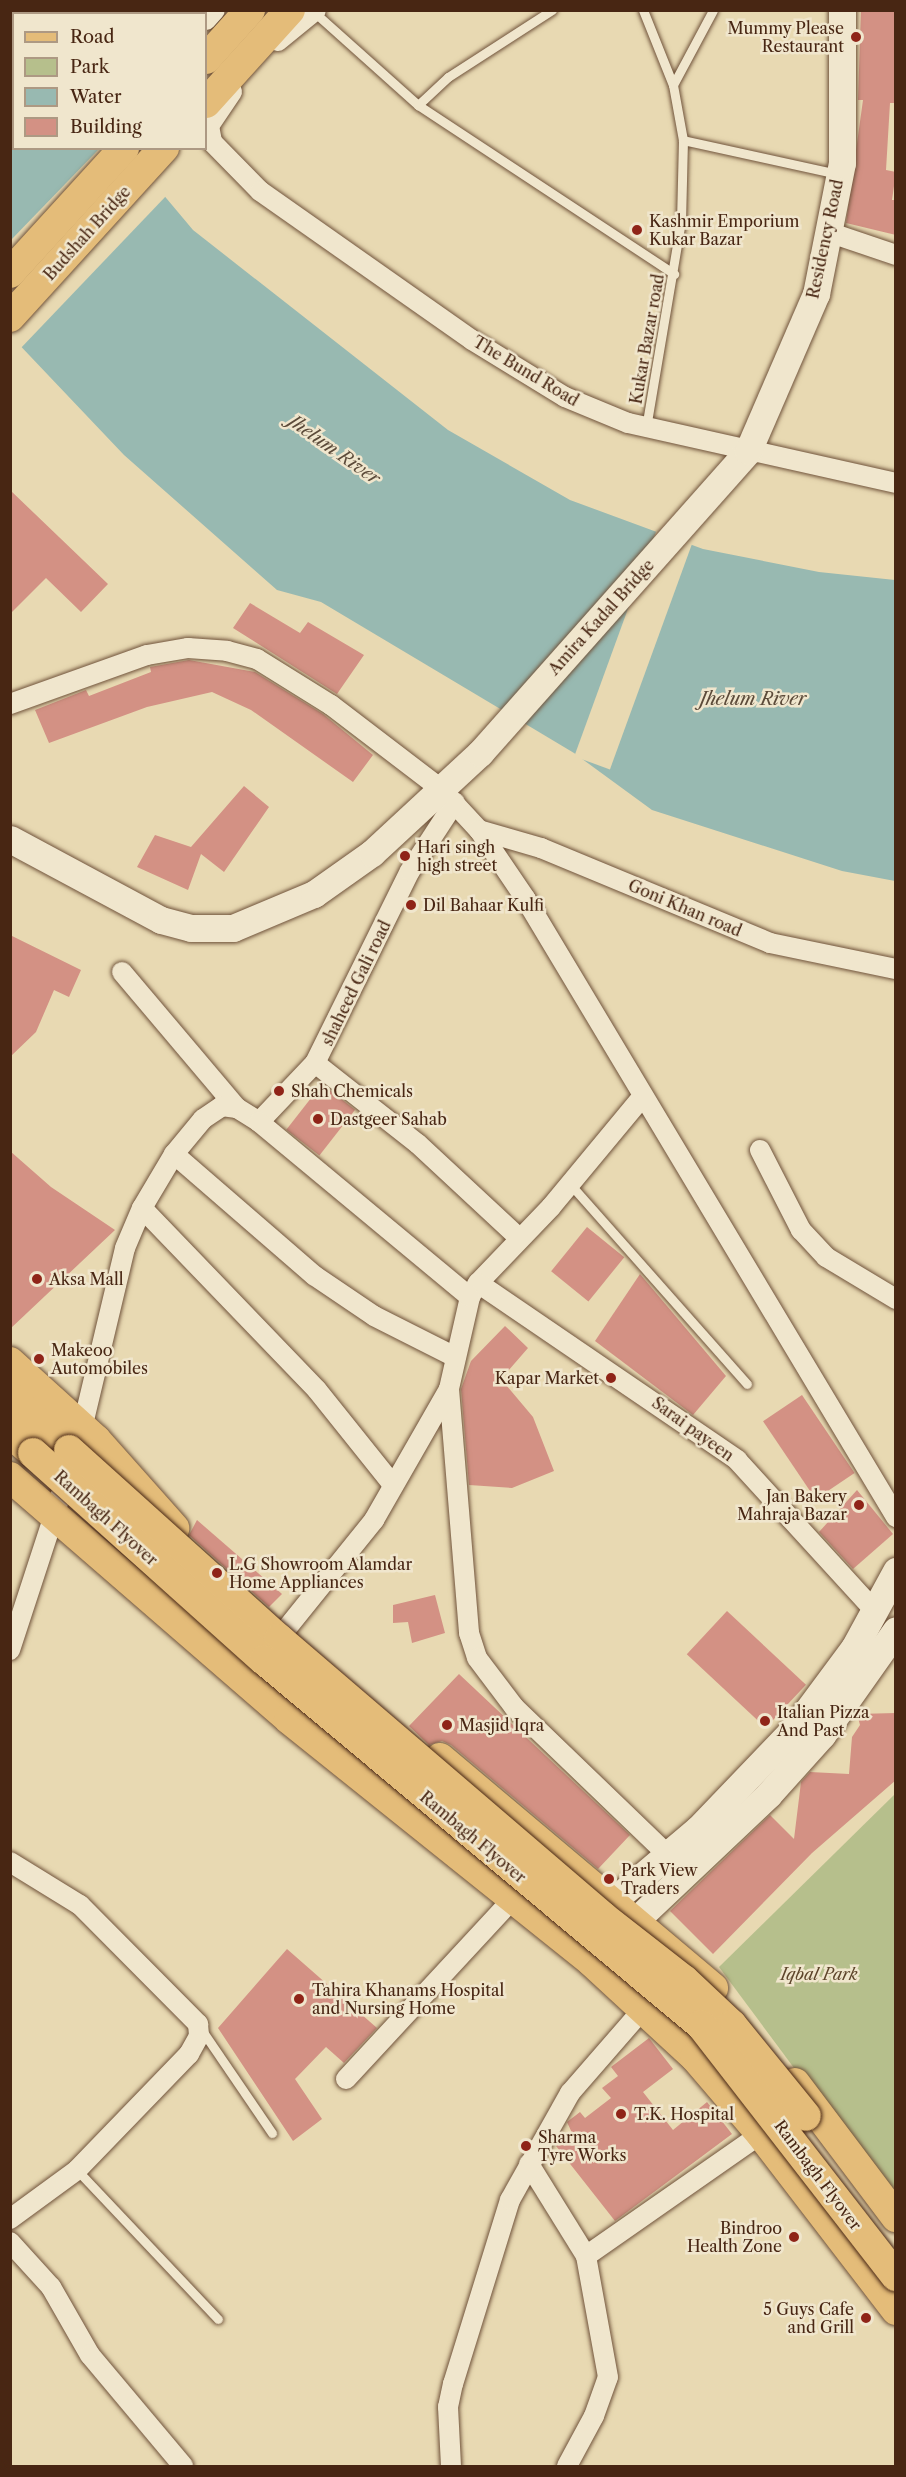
<!DOCTYPE html>
<html>
<head>
<meta charset="utf-8">
<style>
	body { margin:0 }
	#map { position:relative; width:906px; height:2477px; overflow:hidden; background:#e8d9b2; font-family:"Libre Caslon Text",serif }
	div>[style] { position:absolute }
	[style*='--x'] { left:calc(var(--x)*1px); top:calc(var(--y)*1px); width:calc(var(--w)*1px); rotate:calc(var(--a)*1deg) }
	.green>* { inset:0; background:#b6bf8c }
	.water>* { inset:0; background:#98b9b1 }
	.pier>* { inset:0; background:#e8d9b2; transform-origin:0 0 }
	.building>* { inset:0; background:#d39184; transform-origin:0 0 }
	.roads { filter:drop-shadow(0 0 2px #70533b) drop-shadow(0 0 2px #70533b) }
	.lane>* { height:9px; margin:-4.5px; padding:0 4.5px; transform-origin:4.5px; border-radius:4.5px; background:#f0e6cd }
	.street>* { height:20px; margin:-10px; padding:0 10px; transform-origin:10px; border-radius:10px; background:#f0e6cd }
	.secondary>* { height:27px; margin:-13.5px; padding:0 13.5px; transform-origin:13.5px; border-radius:13.5px; background:#f0e6cd }
	.primary>* { height:30px; margin:-15px; padding:0 15px; transform-origin:15px; border-radius:15px; background:#e4bc79 }
	.bridges { filter:drop-shadow(0 0 2px #482613) drop-shadow(0 0 2px #482613) }
	.primary-bridge>* { height:30px; margin:-15px; padding:0 15px; transform-origin:15px; border-radius:15px; background:#e4bc79 }
	.dots>* { width:16px; height:16px; translate:-50% -50%; box-sizing:border-box; border:3px solid #f0e6cd; border-radius:50% }
	span { translate:-50% -50%; white-space:nowrap; text-align:center; line-height:1.15; -webkit-text-stroke:5px #f0e6cd; paint-order:stroke }
	.poi-label { font-size:16px; color:#482613 }
	.right { translate:-100% -50%; text-align:right }
	.left { translate:0 -50%; text-align:left }
	.street-label { font-size:16px; color:#482613 }
	.park-label { font-size:16px; color:#5e452b; font-style:italic }
	.water-label { font-size:18px; color:#5c4b3a; font-style:italic }
	.frame { position:absolute; inset:0; border:12px solid #482613; pointer-events:none }
	.legend { position:absolute; left:12px; top:12px; width:195px; height:138px; box-sizing:border-box; background:#f0e6cd; border:2px solid #ad9983; margin:0; padding:8px 10px; list-style:none; font-size:18px; color:#482613 }
	.legend li { display:flex; align-items:center; gap:12px; height:30px }
	.legend b { width:30px; border:2px solid #ad9983 }
</style>
</head>
<body>
<div id="map">
	<div class="green">
		<i style="clip-path:polygon(895px 1794px,895px 2204px,719px 1967px)"></i>
	</div>
	<div class="water">
		<i style="clip-path:polygon(10px 13px,14px 148px,125px 149px,193px 230px,448px 430px,570px 500px,703px 549px,819px 572px,895px 580px,895px 881px,842px 871px,652px 810px,574px 753px,321px 602px,277px 590px,124px 455px,11px 336px)"></i>
	</div>
	<div class="pier">
		<i style="clip-path:polygon(129px 148px,167px 195px,19px 350px,10px 341px,11px 240px,99px 149px)"></i>
		<i style="left:657px;top:529px;width:38px;height:242px;rotate:20deg"></i>
	</div>
	<div class="building">
		<i style="clip-path:polygon(861px 10px,896px 10px,896px 103px,890px 103px,886px 170px,896px 172px,892px 200px,896px 200px,896px 235px,846px 223px,863px 100px,858px 100px)"></i>
		<i style="clip-path:polygon(10px 490px,108px 584px,81px 612px,46px 578px,10px 614px)"></i>
		<i style="clip-path:polygon(250px 603px,300px 633px,308px 622px,364px 655px,337px 694px,233px 628px)"></i>
		<i style="clip-path:polygon(189px 660px,255px 672px,323px 714px,373px 755px,353px 782px,251px 710px,212px 692px,147px 707px,49px 743px,35px 710px,86px 690px,89px 696px,151px 672px,150px 667px)"></i>
		<i style="clip-path:polygon(244px 786px,269px 807px,224px 872px,201px 854px,188px 890px,137px 867px,155px 835px,191px 847px)"></i>
		<i style="clip-path:polygon(10px 935px,81px 970px,69px 997px,54px 990px,36px 1032px,10px 1057px)"></i>
		<i style="left:322px;top:1084px;width:42px;height:58px;rotate:38deg"></i>
		<i style="clip-path:polygon(10px 1151px,51px 1187px,115px 1230px,10px 1329px)"></i>
		<i style="left:587px;top:1227px;width:48px;height:57px;rotate:39deg"></i>
		<i style="clip-path:polygon(640px 1274px,726px 1376px,693px 1415px,595px 1341px)"></i>
		<i style="clip-path:polygon(505px 1326px,528px 1348px,501px 1379px,533px 1417px,554px 1471px,512px 1488px,469px 1485px,461px 1389px,471px 1361px)"></i>
		<i style="left:802px;top:1395px;width:94px;height:47px;rotate:56deg"></i>
		<i style="clip-path:polygon(857px 1490px,893px 1534px,853px 1569px,819px 1532px)"></i>
		<i style="clip-path:polygon(197px 1520px,282px 1594px,269px 1607px,189px 1535px)"></i>
		<i style="clip-path:polygon(435px 1595px,445px 1633px,412px 1643px,408px 1622px,393px 1623px,393px 1605px)"></i>
		<i style="left:727px;top:1611px;width:108px;height:59px;rotate:43deg"></i>
		<i style="clip-path:polygon(459px 1674px,630px 1835px,598px 1869px,451px 1745px,442px 1741px,429px 1745px,409px 1726px)"></i>
		<i style="clip-path:polygon(896px 1713px,896px 1780px,812px 1853px,713px 1954px,670px 1911px,770px 1815px,794px 1839px,801px 1782px,810px 1772px,849px 1774px,852px 1737px,860px 1725px,857px 1714px)"></i>
		<i style="clip-path:polygon(287px 1949px,377px 2028px,344px 2063px,326px 2047px,295px 2079px,322px 2119px,293px 2141px,218px 2028px)"></i>
		<i style="clip-path:polygon(649px 2038px,673px 2069px,643px 2092px,673px 2130px,707px 2102px,732px 2134px,615px 2221px,556px 2146px,572px 2133px,567px 2122px,580px 2112px,585px 2118px,611px 2098px,602px 2088px,618px 2076px,611px 2067px)"></i>
	</div>
	<div class="roads">
		<div class="lane">
			<i style="--x:643;--y:10;--w:81;--a:68.2"></i>
			<i style="--x:673;--y:85;--w:56;--a:79.7"></i>
			<i style="--x:683;--y:140;--w:81;--a:91.4"></i>
			<i style="--x:681;--y:221;--w:209;--a:99.6"></i>
			<i style="--x:314;--y:12;--w:140;--a:41.8"></i>
			<i style="--x:418;--y:105;--w:307;--a:33.4"></i>
			<i style="--x:673;--y:85;--w:85;--a:-61.9"></i>
			<i style="--x:418;--y:105;--w:41;--a:-43"></i>
			<i style="--x:448;--y:77;--w:124;--a:-32.8"></i>
			<i style="--x:683;--y:140;--w:158;--a:12.4"></i>
			<i style="--x:570;--y:1184;--w:267;--a:48.5"></i>
			<i style="--x:201;--y:2029;--w:126;--a:55.7"></i>
			<i style="--x:77;--y:2170;--w:205;--a:46.6"></i>
		</div>
		<div class="street">
			<i style="--x:72;--y:10;--w:5;--a:53"></i>
			<i style="--x:206;--y:20;--w:13;--a:-48"></i>
			<i style="--x:278;--y:41;--w:49;--a:-39.2"></i>
			<i style="--x:232;--y:92;--w:41;--a:124.1"></i>
			<i style="--x:209;--y:126;--w:16;--a:79"></i>
			<i style="--x:212;--y:142;--w:69;--a:45.6"></i>
			<i style="--x:260;--y:191;--w:259;--a:35.1"></i>
			<i style="--x:472;--y:340;--w:109;--a:31.5"></i>
			<i style="--x:565;--y:397;--w:68;--a:22.4"></i>
			<i style="--x:628;--y:423;--w:275;--a:12.6"></i>
			<i style="--x:828;--y:232;--w:72;--a:18.7"></i>
			<i style="--x:10;--y:704;--w:145;--a:-19.7"></i>
			<i style="--x:147;--y:655;--w:42;--a:-9.7"></i>
			<i style="--x:188;--y:648;--w:39;--a:4"></i>
			<i style="--x:227;--y:651;--w:31;--a:15"></i>
			<i style="--x:257;--y:659;--w:87;--a:31.9"></i>
			<i style="--x:331;--y:705;--w:138;--a:37.4"></i>
			<i style="--x:441;--y:789;--w:56;--a:47.2"></i>
			<i style="--x:479;--y:830;--w:82;--a:55.9"></i>
			<i style="--x:525;--y:898;--w:722;--a:59.06"></i>
			<i style="--x:479;--y:830;--w:65;--a:16.2"></i>
			<i style="--x:541;--y:848;--w:248;--a:22.5"></i>
			<i style="--x:770;--y:943;--w:129;--a:11.7"></i>
			<i style="--x:122;--y:972;--w:178;--a:49.8"></i>
			<i style="--x:315;--y:1063;--w:131;--a:38.2"></i>
			<i style="--x:418;--y:1144;--w:137;--a:42.9"></i>
			<i style="--x:643;--y:1096;--w:144;--a:129.7"></i>
			<i style="--x:551;--y:1207;--w:105;--a:133.8"></i>
			<i style="--x:478;--y:1283;--w:16;--a:120"></i>
			<i style="--x:470;--y:1297;--w:94;--a:102.9"></i>
			<i style="--x:449;--y:1389;--w:245;--a:85.3"></i>
			<i style="--x:469;--y:1633;--w:26;--a:72"></i>
			<i style="--x:477;--y:1658;--w:61;--a:52.9"></i>
			<i style="--x:514;--y:1707;--w:214;--a:43.9"></i>
			<i style="--x:259;--y:1122;--w:81;--a:-46.5"></i>
			<i style="--x:315;--y:1063;--w:214;--a:-63.7"></i>
			<i style="--x:410;--y:871;--w:82;--a:-56.9"></i>
			<i style="--x:760;--y:1150;--w:90;--a:62.9"></i>
			<i style="--x:801;--y:1230;--w:37;--a:47"></i>
			<i style="--x:826;--y:1257;--w:82;--a:31"></i>
			<i style="--x:174;--y:1154;--w:186;--a:40.9"></i>
			<i style="--x:315;--y:1276;--w:71;--a:34.1"></i>
			<i style="--x:374;--y:1316;--w:91;--a:26.8"></i>
			<i style="--x:142;--y:1208;--w:252;--a:46.1"></i>
			<i style="--x:317;--y:1390;--w:122;--a:51.3"></i>
			<i style="--x:478;--y:1283;--w:314;--a:34.3"></i>
			<i style="--x:737;--y:1460;--w:206;--a:47.6"></i>
			<i style="--x:80;--y:1437;--w:194;--a:-76.6"></i>
			<i style="--x:125;--y:1248;--w:43;--a:-67"></i>
			<i style="--x:142;--y:1208;--w:63;--a:-59.3"></i>
			<i style="--x:174;--y:1154;--w:45;--a:-50.4"></i>
			<i style="--x:203;--y:1119;--w:23;--a:-34"></i>
			<i style="--x:222;--y:1106;--w:15;--a:8"></i>
			<i style="--x:237;--y:1108;--w:26;--a:32"></i>
			<i style="--x:259;--y:1122;--w:274;--a:39.7"></i>
			<i style="--x:287;--y:1628;--w:139;--a:-51.1"></i>
			<i style="--x:374;--y:1520;--w:151;--a:-60.2"></i>
			<i style="--x:10;--y:1650;--w:186;--a:-71.9"></i>
			<i style="--x:10;--y:1862;--w:82;--a:31.6"></i>
			<i style="--x:80;--y:1905;--w:168;--a:45.2"></i>
			<i style="--x:198;--y:2024;--w:12;--a:85"></i>
			<i style="--x:199;--y:2036;--w:21;--a:119"></i>
			<i style="--x:189;--y:2054;--w:161;--a:134"></i>
			<i style="--x:77;--y:2170;--w:83;--a:143.8"></i>
			<i style="--x:346;--y:2079;--w:244;--a:-47.2"></i>
			<i style="--x:529;--y:2164;--w:108;--a:58.2"></i>
			<i style="--x:10;--y:2242;--w:61;--a:47.7"></i>
			<i style="--x:51;--y:2287;--w:78;--a:60.2"></i>
			<i style="--x:90;--y:2355;--w:145;--a:50"></i>
			<i style="--x:451;--y:2466;--w:59;--a:-92.9"></i>
			<i style="--x:448;--y:2407;--w:24;--a:-78"></i>
			<i style="--x:453;--y:2384;--w:193;--a:-72.8"></i>
			<i style="--x:510;--y:2200;--w:123;--a:-60.7"></i>
			<i style="--x:570;--y:2093;--w:111;--a:-49"></i>
			<i style="--x:567;--y:2466;--w:57;--a:-61.6"></i>
			<i style="--x:594;--y:2416;--w:41;--a:-70.3"></i>
			<i style="--x:608;--y:2377;--w:123;--a:-100.3"></i>
			<i style="--x:586;--y:2256;--w:213;--a:-34.9"></i>
		</div>
		<div class="secondary">
			<i style="--x:10;--y:839;--w:171;--a:28.2"></i>
			<i style="--x:161;--y:920;--w:31;--a:15"></i>
			<i style="--x:191;--y:928;--w:42;--a:0"></i>
			<i style="--x:233;--y:928;--w:88;--a:-22.8"></i>
			<i style="--x:314;--y:894;--w:71;--a:-35.3"></i>
			<i style="--x:372;--y:853;--w:147;--a:-42.8"></i>
			<i style="--x:480;--y:753;--w:404;--a:-48.4"></i>
			<i style="--x:748;--y:451;--w:171;--a:-66.6"></i>
			<i style="--x:816;--y:294;--w:134;--a:-78.8"></i>
			<i style="--x:842;--y:163;--w:153;--a:-90"></i>
			<i style="--x:595;--y:1916;--w:135;--a:-40.2"></i>
			<i style="--x:698;--y:1829;--w:137;--a:-46.2"></i>
			<i style="--x:793;--y:1730;--w:102;--a:-53.4"></i>
			<i style="--x:854;--y:1648;--w:88;--a:-61.4"></i>
			<i style="--x:618;--y:1937;--w:207;--a:-43.4"></i>
			<i style="--x:768;--y:1795;--w:81;--a:-48"></i>
			<i style="--x:822;--y:1735;--w:128;--a:-54.8"></i>
		</div>
		<div class="primary">
			<i style="--x:206;--y:59;--w:66;--a:-48.1"></i>
			<i style="--x:206;--y:103;--w:125;--a:-47.9"></i>
			<i style="--x:10;--y:273;--w:169;--a:-47.6"></i>
			<i style="--x:10;--y:317;--w:229;--a:-47.7"></i>
			<i style="--x:10;--y:1362;--w:116;--a:42.2"></i>
			<i style="--x:96;--y:1440;--w:118;--a:48.4"></i>
			<i style="--x:10;--y:1397;--w:79;--a:41.9"></i>
			<i style="--x:10;--y:1433;--w:30;--a:41"></i>
			<i style="--x:10;--y:1477;--w:369;--a:40.9"></i>
			<i style="--x:289;--y:1719;--w:388;--a:38.7"></i>
			<i style="--x:592;--y:1962;--w:140;--a:42.7"></i>
			<i style="--x:695;--y:2057;--w:101;--a:49.4"></i>
			<i style="--x:761;--y:2134;--w:222;--a:52.5"></i>
			<i style="--x:440;--y:1758;--w:357;--a:40.1"></i>
			<i style="--x:795;--y:2083;--w:168;--a:53"></i>
		</div>
	</div>
	<div class="bridges">
		<div class="primary-bridge">
			<i style="--x:69;--y:1450;--w:283;--a:42"></i>
			<i style="--x:279;--y:1639;--w:426;--a:40.6"></i>
			<i style="--x:602;--y:1916;--w:104;--a:38"></i>
			<i style="--x:684;--y:1980;--w:66;--a:43.2"></i>
			<i style="--x:732;--y:2025;--w:117;--a:50.9"></i>
			<i style="--x:33;--y:1453;--w:310;--a:41.9"></i>
			<i style="--x:264;--y:1660;--w:569;--a:39.87"></i>
			<i style="--x:701;--y:2025;--w:318;--a:52.2"></i>
		</div>
	</div>
	<div class="dots">
		<i style="left:856px;top:37px;background:#8f2418"></i>
		<i style="left:637px;top:230px;background:#8f2418"></i>
		<i style="left:405px;top:856px;background:#8f2418"></i>
		<i style="left:411px;top:905px;background:#8f2418"></i>
		<i style="left:279px;top:1091px;background:#8f2418"></i>
		<i style="left:318px;top:1119px;background:#8f2418"></i>
		<i style="left:37px;top:1279px;background:#8f2418"></i>
		<i style="left:39px;top:1359px;background:#8f2418"></i>
		<i style="left:611px;top:1378px;background:#8f2418"></i>
		<i style="left:859px;top:1505px;background:#8f2418"></i>
		<i style="left:217px;top:1573px;background:#8f2418"></i>
		<i style="left:765px;top:1721px;background:#8f2418"></i>
		<i style="left:447px;top:1725px;background:#8f2418"></i>
		<i style="left:609px;top:1879px;background:#8f2418"></i>
		<i style="left:299px;top:1999px;background:#8f2418"></i>
		<i style="left:621px;top:2114px;background:#8f2418"></i>
		<i style="left:526px;top:2146px;background:#8f2418"></i>
		<i style="left:794px;top:2237px;background:#8f2418"></i>
		<i style="left:866px;top:2318px;background:#8f2418"></i>
	</div>
	<div class="poi-label">
		<span class="right" style="left:844px;top:37px">Mummy Please<br>Restaurant</span>
		<span class="left" style="left:649px;top:230px">Kashmir Emporium<br>Kukar Bazar</span>
		<span class="left" style="left:417px;top:856px">Hari singh<br>high street</span>
		<span class="left" style="left:423px;top:905px">Dil Bahaar Kulfi</span>
		<span class="left" style="left:291px;top:1091px">Shah Chemicals</span>
		<span class="left" style="left:330px;top:1119px">Dastgeer Sahab</span>
		<span class="left" style="left:49px;top:1279px">Aksa Mall</span>
		<span class="left" style="left:51px;top:1359px">Makeoo<br>Automobiles</span>
		<span class="right" style="left:599px;top:1378px">Kapar Market</span>
		<span class="right" style="left:847px;top:1505px">Jan Bakery<br>Mahraja Bazar</span>
		<span class="left" style="left:229px;top:1573px">L.G Showroom Alamdar<br>Home Appliances</span>
		<span class="left" style="left:777px;top:1721px">Italian Pizza<br>And Past</span>
		<span class="left" style="left:459px;top:1725px">Masjid Iqra</span>
		<span class="left" style="left:621px;top:1879px">Park View<br>Traders</span>
		<span class="left" style="left:312px;top:1999px">Tahira Khanams Hospital<br>and Nursing Home</span>
		<span class="left" style="left:634px;top:2114px">T.K. Hospital</span>
		<span class="left" style="left:538px;top:2146px">Sharma<br>Tyre Works</span>
		<span class="right" style="left:782px;top:2237px">Bindroo<br>Health Zone</span>
		<span class="right" style="left:854px;top:2318px">5 Guys Cafe<br>and Grill</span>
	</div>
	<div class="street-label">
		<span style="left:87px;top:233px;rotate:-48deg">Budshah Bridge</span>
		<span style="left:825px;top:239px;rotate:-78deg">Residency Road</span>
		<span style="left:647px;top:339px;rotate:-80deg">Kukar Bazar road</span>
		<span style="left:526px;top:371px;rotate:31deg">The Bund Road</span>
		<span style="left:601px;top:617px;rotate:-48deg">Amira Kadal Bridge</span>
		<span style="left:685px;top:908px;rotate:23deg">Goni Khan road</span>
		<span style="left:356px;top:983px;rotate:-64deg">shaheed Gali road</span>
		<span style="left:693px;top:1429px;rotate:36deg">Sarai payeen</span>
		<span style="left:106px;top:1518px;rotate:42deg">Rambagh Flyover</span>
		<span style="left:473px;top:1837px;rotate:40deg">Rambagh Flyover</span>
		<span style="left:818px;top:2175px;rotate:53deg">Rambagh Flyover</span>
	</div>
	<div class="park-label">
		<span style="left:819px;top:1974px">Iqbal Park</span>
	</div>
	<div class="water-label">
		<span style="left:334px;top:450px;rotate:35deg">Jhelum River</span>
		<span style="left:753px;top:699px">Jhelum River</span>
	</div>
	<div class="frame"></div>
	<ul class="legend">
	<li><b style="height:8px;background:#e4bc79"></b>Road</li>
	<li><b style="height:16px;background:#b6bf8c"></b>Park</li>
	<li><b style="height:16px;background:#98b9b1"></b>Water</li>
	<li><b style="height:16px;background:#d39184"></b>Building</li>
	</ul>
</div>
</body>
</html>
